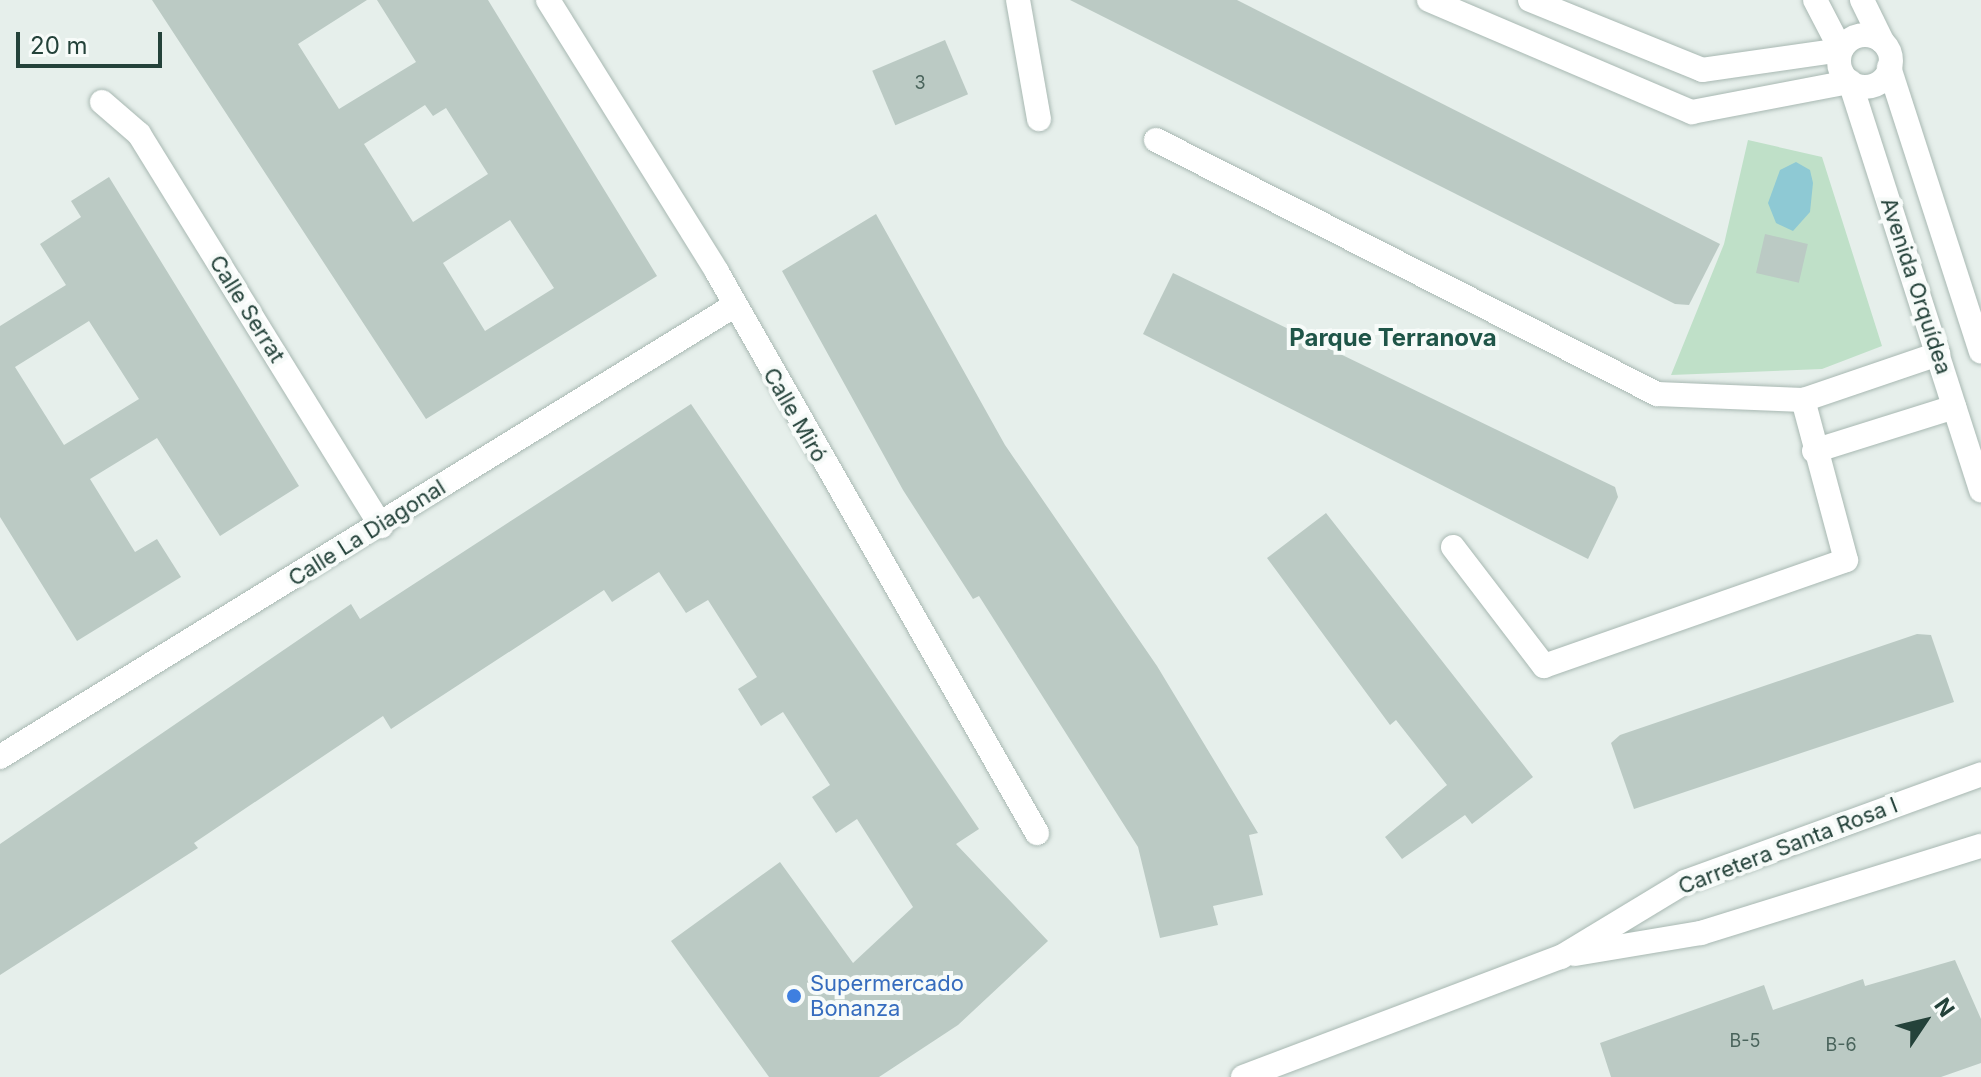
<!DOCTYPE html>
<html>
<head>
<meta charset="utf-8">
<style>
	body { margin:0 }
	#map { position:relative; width:1981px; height:1077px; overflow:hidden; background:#e6efeb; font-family:Inter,sans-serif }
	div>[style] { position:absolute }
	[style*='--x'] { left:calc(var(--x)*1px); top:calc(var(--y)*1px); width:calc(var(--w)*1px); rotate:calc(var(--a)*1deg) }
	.green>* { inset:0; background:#bfe0c8 }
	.water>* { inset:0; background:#8ec9d4 }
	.building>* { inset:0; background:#bbcac4; transform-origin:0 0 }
	.roads { filter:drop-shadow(0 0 2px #a8b8b2) drop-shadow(0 0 2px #a8b8b2) }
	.minor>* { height:24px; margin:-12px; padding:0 12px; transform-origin:12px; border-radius:12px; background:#fff }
	.minor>.ring { margin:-12px; padding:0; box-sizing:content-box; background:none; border:24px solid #fff; border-radius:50% }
	.tertiary>* { height:24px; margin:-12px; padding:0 12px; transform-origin:12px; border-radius:12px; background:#fff }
	.dots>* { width:22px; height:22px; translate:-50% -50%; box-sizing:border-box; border:4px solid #f7fbf9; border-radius:50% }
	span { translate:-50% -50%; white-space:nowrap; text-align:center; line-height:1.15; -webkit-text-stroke:8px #f7fbf9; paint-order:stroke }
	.number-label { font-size:18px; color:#4a645c }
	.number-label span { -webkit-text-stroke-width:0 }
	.street-label { font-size:22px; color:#24423a }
	.shop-label { font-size:22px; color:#366cbe }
	.left { translate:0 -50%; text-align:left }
	.neighbourhood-label { font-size:24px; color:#1f5548; font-weight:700 }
	.north { position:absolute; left:1885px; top:981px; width:80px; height:80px; -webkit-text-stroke:6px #f7fbf9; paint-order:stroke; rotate:55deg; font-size:22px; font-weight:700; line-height:32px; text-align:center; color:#24423a }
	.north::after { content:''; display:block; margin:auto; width:28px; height:36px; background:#24423a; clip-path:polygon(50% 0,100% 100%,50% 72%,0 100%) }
	.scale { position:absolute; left:16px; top:32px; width:146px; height:36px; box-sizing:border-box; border:4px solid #24423a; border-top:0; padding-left:10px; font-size:24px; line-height:28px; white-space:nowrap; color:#24423a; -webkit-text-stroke:6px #f7fbf9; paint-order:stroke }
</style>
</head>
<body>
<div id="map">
	<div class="green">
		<i style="clip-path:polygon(1748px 140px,1822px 157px,1882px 346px,1822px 369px,1671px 375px,1724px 244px)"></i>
	</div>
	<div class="water">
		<i style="clip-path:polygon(1796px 162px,1810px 170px,1813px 183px,1810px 212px,1793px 231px,1776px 223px,1768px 203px,1780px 170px)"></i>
	</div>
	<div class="building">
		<i style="clip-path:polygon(evenodd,152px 0,367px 0,298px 44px,339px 109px,416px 62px,377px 0,488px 0,657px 276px,426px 419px,152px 0,425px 105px,433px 116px,446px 108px,488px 174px,413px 222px,364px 144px,425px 105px,152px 0,510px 220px,554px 288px,485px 331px,443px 263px,510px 220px)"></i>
		<i style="clip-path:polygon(1070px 0,1237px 0,1720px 244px,1689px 305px,1675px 304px)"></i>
		<i style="left:945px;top:40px;width:59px;height:79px;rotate:67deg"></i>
		<i style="clip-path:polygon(evenodd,109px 177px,299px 486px,220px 536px,157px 438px,90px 479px,135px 552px,157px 539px,181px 577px,77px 641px,0 517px,0 326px,66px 285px,40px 244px,81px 217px,71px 201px,109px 177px,89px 321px,139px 399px,64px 445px,15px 367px,89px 321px)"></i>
		<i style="clip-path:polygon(876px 214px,1005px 445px,1157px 666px,1258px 833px,1249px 835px,1263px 895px,1213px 906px,1218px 925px,1160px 938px,1138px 847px,979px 596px,973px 599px,903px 490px,782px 271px)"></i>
		<i style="left:1765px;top:234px;width:44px;height:40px;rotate:13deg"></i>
		<i style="clip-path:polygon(1173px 273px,1615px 487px,1618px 497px,1588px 559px,1143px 334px)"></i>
		<i style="clip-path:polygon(691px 404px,979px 829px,956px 844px,1048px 941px,958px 1025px,879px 1077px,769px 1077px,671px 941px,780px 862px,853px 963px,913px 907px,857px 819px,836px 833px,812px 797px,830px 785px,783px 712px,761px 726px,738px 689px,757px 677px,708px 600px,686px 613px,659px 572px,612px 602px,604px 590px,391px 729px,383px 716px,194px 843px,198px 848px,0 975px,0 844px,351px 604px,360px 619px)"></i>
		<i style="clip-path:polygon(1326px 513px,1533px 777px,1472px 824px,1465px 815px,1402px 859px,1385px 837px,1447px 785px,1396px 720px,1390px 725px,1267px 558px)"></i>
		<i style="clip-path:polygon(1917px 634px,1931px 635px,1954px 702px,1634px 809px,1611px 743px,1620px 735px)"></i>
		<i style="clip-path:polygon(1955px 960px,1981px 1019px,1981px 1063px,1941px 1077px,1611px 1077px,1600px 1043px,1764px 985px,1773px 1010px,1863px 979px,1865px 986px)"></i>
	</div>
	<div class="roads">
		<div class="minor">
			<i style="--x:548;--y:0;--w:320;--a:58.1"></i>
			<i style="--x:717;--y:272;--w:646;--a:60.3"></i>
			<i style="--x:1018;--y:0;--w:121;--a:80"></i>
			<i style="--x:1429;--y:0;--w:286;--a:23.1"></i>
			<i style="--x:1692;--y:112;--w:161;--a:-10.8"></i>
			<i style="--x:1850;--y:82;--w:429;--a:72.2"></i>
			<i style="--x:1530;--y:0;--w:186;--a:22.1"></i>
			<i style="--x:1702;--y:70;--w:140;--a:-8.2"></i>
			<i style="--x:1841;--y:50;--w:56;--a:-117.5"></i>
			<i style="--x:1862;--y:0;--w:46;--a:64"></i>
			<i class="ring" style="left:1839px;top:35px;width:28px;height:28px"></i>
			<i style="--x:1889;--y:67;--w:299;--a:72.1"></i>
			<i style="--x:102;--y:102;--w:49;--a:40.9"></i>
			<i style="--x:139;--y:134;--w:461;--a:58.3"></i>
			<i style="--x:1156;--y:140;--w:562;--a:26.88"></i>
			<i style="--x:1657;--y:394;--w:146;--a:2.4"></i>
			<i style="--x:1803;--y:400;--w:143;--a:-18.8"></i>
			<i style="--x:1814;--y:451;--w:147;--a:-17.4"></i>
			<i style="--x:1453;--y:547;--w:150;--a:52.6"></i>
			<i style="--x:1544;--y:666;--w:320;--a:-19.3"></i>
			<i style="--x:1846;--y:560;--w:166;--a:-105"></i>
			<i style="--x:0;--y:757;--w:859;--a:-31.58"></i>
		</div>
		<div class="tertiary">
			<i style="--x:1575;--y:954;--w:128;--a:-9.5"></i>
			<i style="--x:1701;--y:933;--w:293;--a:-17.3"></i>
			<i style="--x:1243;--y:1077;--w:340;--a:-20.7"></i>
			<i style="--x:1561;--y:957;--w:145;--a:-31.2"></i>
			<i style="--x:1685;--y:882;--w:315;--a:-20"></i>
		</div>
	</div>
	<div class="dots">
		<i style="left:794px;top:996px;background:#3f7fe0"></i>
	</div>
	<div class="number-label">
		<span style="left:920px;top:83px">3</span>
		<span style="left:1745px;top:1041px">B-5</span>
		<span style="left:1841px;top:1045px">B-6</span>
	</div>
	<div class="street-label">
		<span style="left:1916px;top:286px;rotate:72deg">Avenida Orquídea</span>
		<span style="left:247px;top:309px;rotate:58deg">Calle Serrat</span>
		<span style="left:795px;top:415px;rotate:60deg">Calle Miró</span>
		<span style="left:367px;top:533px;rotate:-32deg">Calle La Diagonal</span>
		<span style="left:1788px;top:846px;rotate:-21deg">Carretera Santa Rosa I</span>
	</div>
	<div class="shop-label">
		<span class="left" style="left:810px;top:996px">Supermercado<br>Bonanza</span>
	</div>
	<div class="neighbourhood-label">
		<span style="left:1393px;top:338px">Parque Terranova</span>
	</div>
	<div class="north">N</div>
	<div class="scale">20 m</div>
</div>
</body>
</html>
